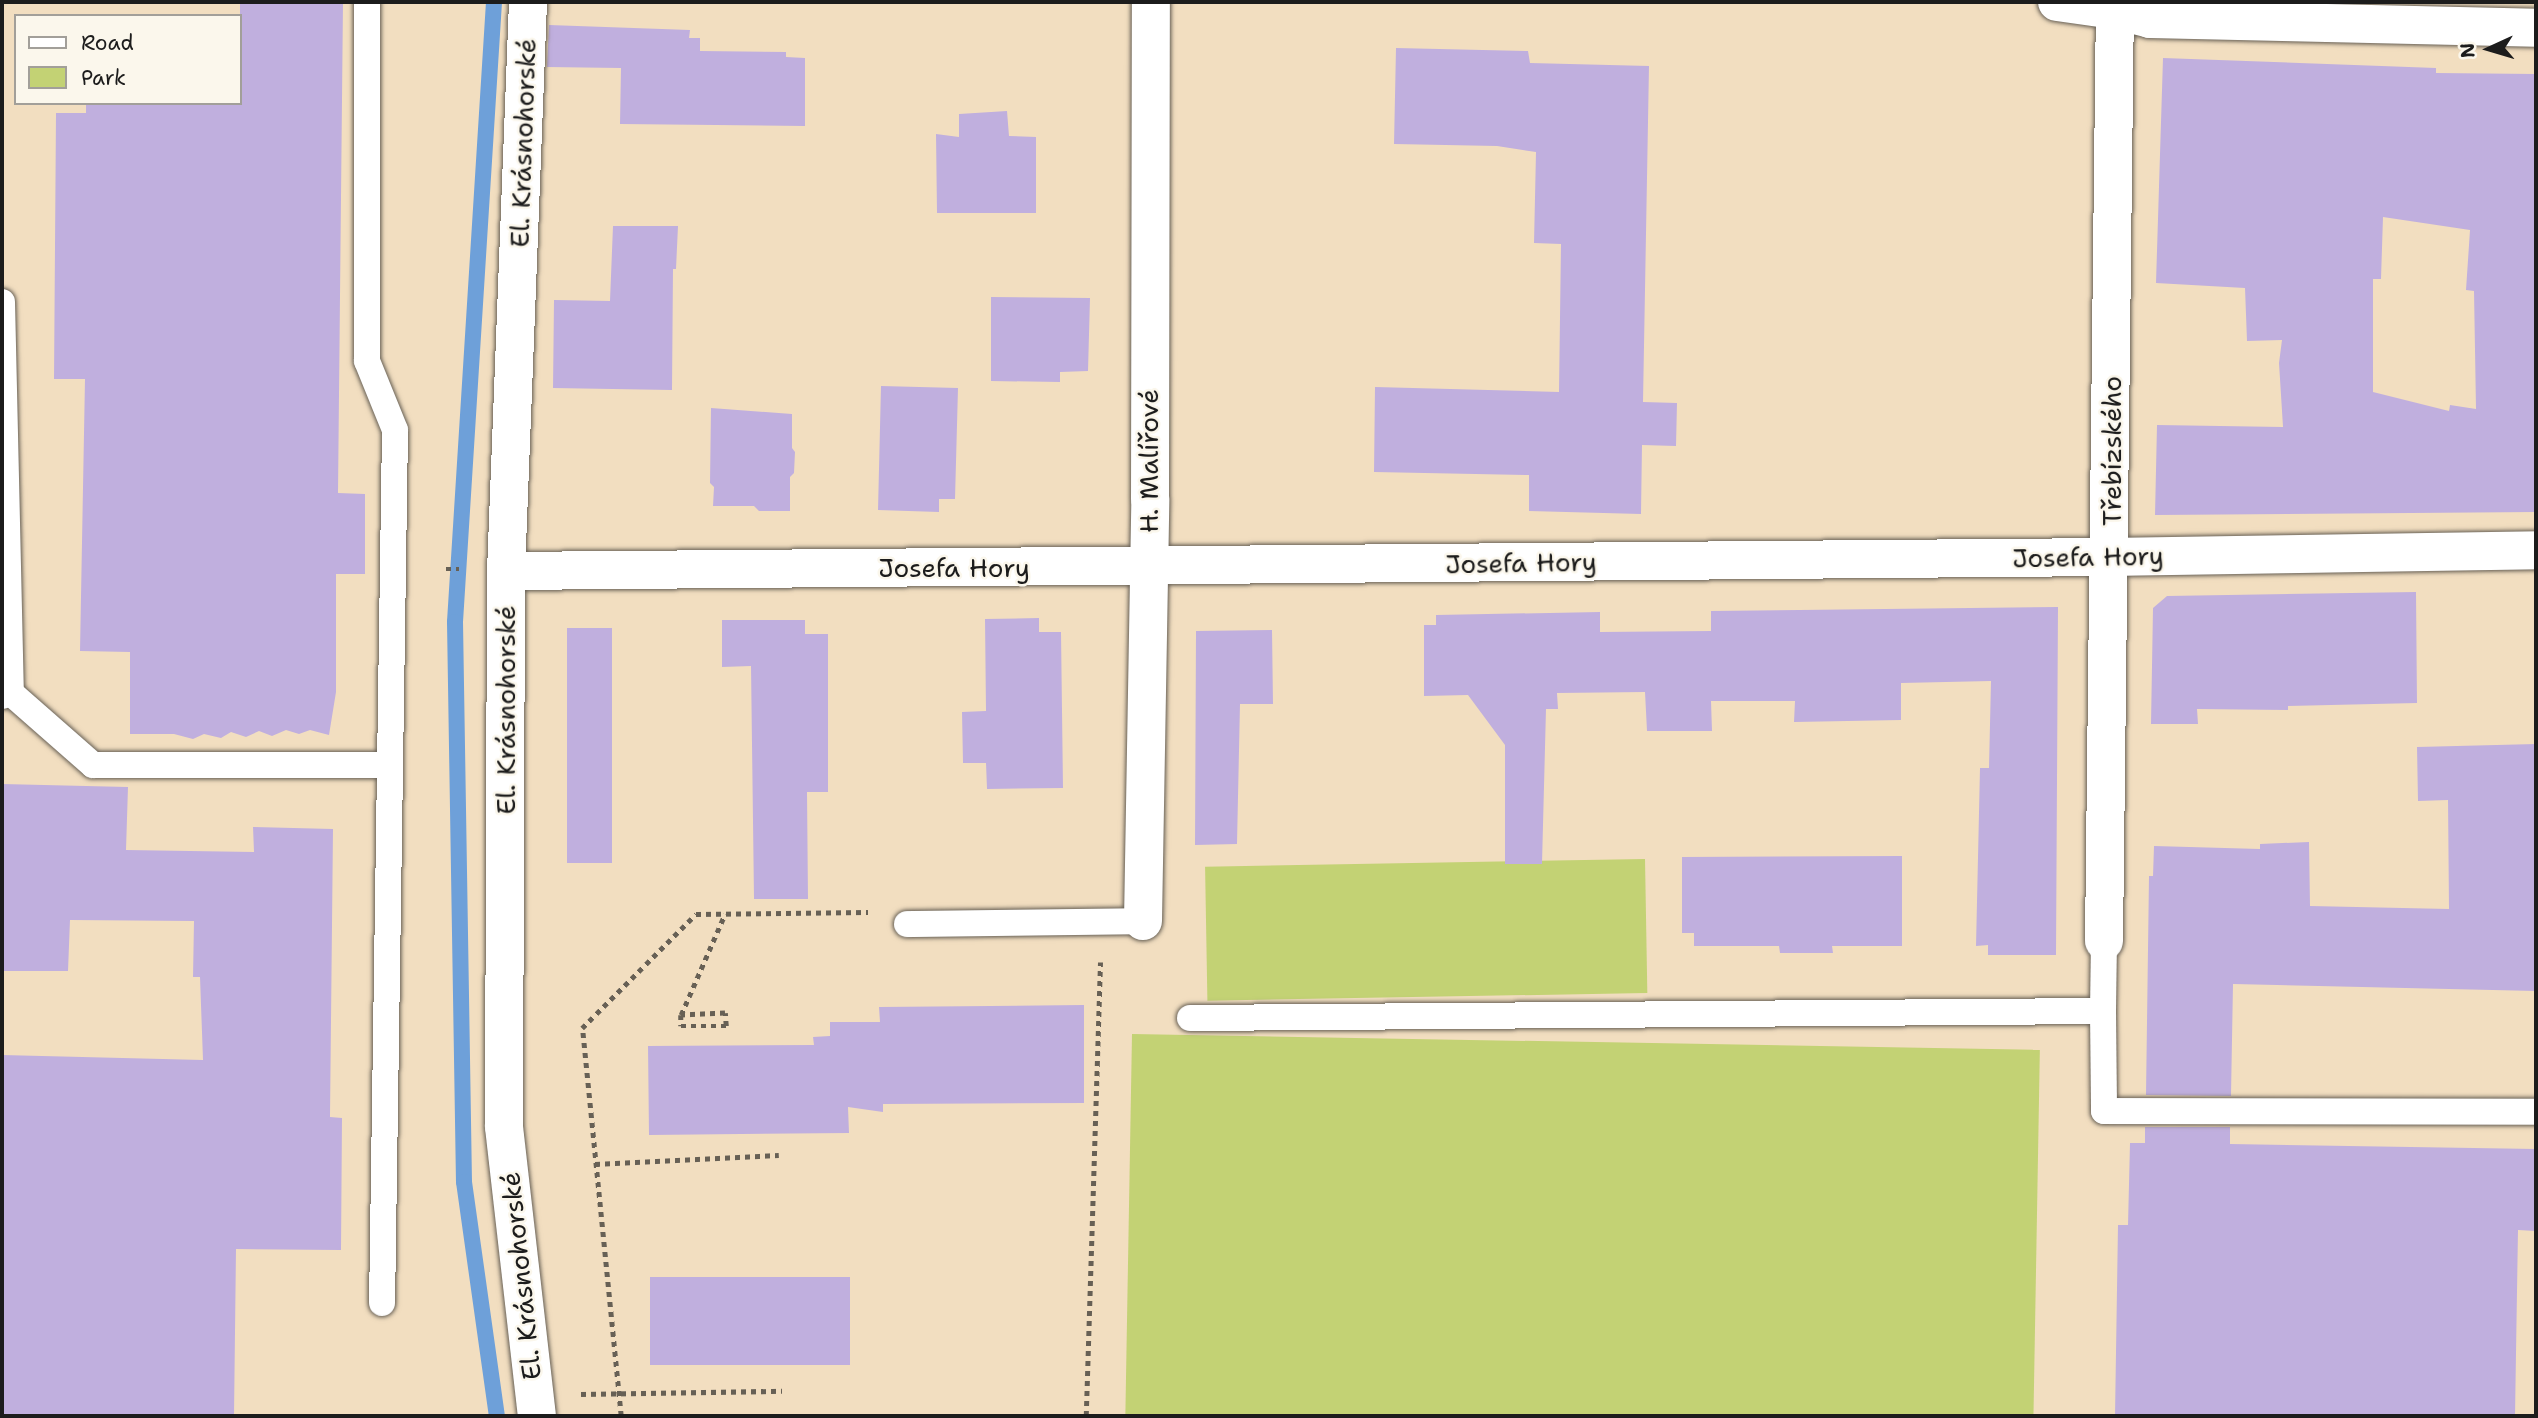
<!DOCTYPE html>
<html>
<head>
<meta charset="utf-8">
<style>
	body { margin:0 }
	#map { position:relative; width:2538px; height:1418px; overflow:hidden; background:#f2dec0; font-family:"Shantell Sans",sans-serif }
	div>[style] { position:absolute }
	[style*='--x'] { left:calc(var(--x)*1px); top:calc(var(--y)*1px); width:calc(var(--w)*1px); rotate:calc(var(--a)*1deg) }
	.green>* { inset:0; background:#c3d274; transform-origin:0 0 }
	.stream>* { height:16px; margin:-8px; padding:0 8px; transform-origin:8px; border-radius:8px; background:#6ea0d9 }
	.building>* { inset:0; background:#c0afde; transform-origin:0 0 }
	.path>* { height:4.5px; margin-top:-2.25px; transform-origin:0; background:repeating-linear-gradient(90deg,#676055 0 5px,transparent 0 10px) }
	.roads { filter:drop-shadow(0 0 2px #676055) drop-shadow(0 0 2px #676055) }
	.lane>* { height:26px; margin:-13px; padding:0 13px; transform-origin:13px; border-radius:13px; background:#fff }
	.street>* { height:38px; margin:-19px; padding:0 19px; transform-origin:19px; border-radius:19px; background:#fff }
	span { translate:-50% -50%; white-space:nowrap; text-align:center; line-height:1.15; -webkit-text-stroke:5px #fbf7ec; paint-order:stroke }
	.street-label { font-size:26px; color:#1c1c1c }
	.frame { position:absolute; inset:0; border:4px solid #1c1c1c; pointer-events:none }
	.legend { position:absolute; left:14px; top:14px; width:228px; height:91px; box-sizing:border-box; background:#fbf7ec; border:2px solid #a29f99; margin:0; padding:9px 12px; list-style:none; font-size:21px; color:#1c1c1c }
	.legend li { display:flex; align-items:center; gap:14px; height:35px }
	.legend b { width:35px; border:2px solid #a29f99 }
	.north { position:absolute; left:2454px; top:14px; width:70px; height:70px; -webkit-text-stroke:5px #fbf7ec; paint-order:stroke; rotate:266deg; font-size:19px; font-weight:700; line-height:28px; text-align:center; color:#1c1c1c }
	.north::after { content:''; display:block; margin:auto; width:24px; height:32px; background:#1c1c1c; clip-path:polygon(50% 0,100% 100%,50% 72%,0 100%) }
</style>
</head>
<body>
<div id="map">
	<div class="green">
		<i style="left:1645px;top:859px;width:134px;height:440px;rotate:89deg"></i>
		<i style="left:1132px;top:1034px;width:908px;height:382px;rotate:1deg"></i>
	</div>
	<div class="stream">
		<i style="--x:494;--y:2;--w:621;--a:93.6"></i>
		<i style="--x:455;--y:622;--w:560;--a:89.08"></i>
		<i style="--x:464;--y:1182;--w:236;--a:82"></i>
	</div>
	<div class="building">
		<i style="clip-path:polygon(240px 2px,343px 2px,338px 493px,365px 494px,365px 574px,336px 574px,336px 692px,329px 735px,310px 730px,299px 734px,286px 730px,272px 736px,259px 731px,246px 737px,231px 732px,221px 738px,204px 734px,193px 739px,174px 734px,130px 734px,130px 652px,80px 651px,85px 379px,54px 379px,56px 113px,86px 113px,86px 103px,240px 103px)"></i>
		<i style="clip-path:polygon(549px 25px,690px 30px,689px 38px,700px 38px,700px 51px,786px 52px,786px 57px,805px 58px,805px 126px,620px 124px,621px 68px,547px 67px)"></i>
		<i style="clip-path:polygon(1396px 48px,1528px 51px,1530px 63px,1649px 66px,1643px 402px,1677px 403px,1676px 446px,1642px 445px,1641px 514px,1529px 511px,1529px 475px,1374px 472px,1375px 387px,1559px 392px,1561px 244px,1534px 243px,1536px 152px,1497px 146px,1394px 144px)"></i>
		<i style="clip-path:polygon(evenodd,2163px 58px,2436px 68px,2436px 73px,2536px 74px,2536px 512px,2155px 515px,2157px 425px,2283px 427px,2279px 363px,2282px 340px,2247px 341px,2245px 288px,2156px 283px,2163px 58px,2383px 217px,2470px 230px,2466px 290px,2474px 291px,2476px 409px,2450px 405px,2449px 411px,2373px 392px,2373px 279px,2381px 279px,2383px 217px)"></i>
		<i style="clip-path:polygon(1007px 111px,1009px 136px,1036px 137px,1036px 213px,937px 213px,936px 134px,959px 137px,959px 114px)"></i>
		<i style="clip-path:polygon(613px 226px,678px 226px,676px 269px,673px 269px,672px 390px,553px 388px,554px 300px,610px 301px)"></i>
		<i style="clip-path:polygon(991px 297px,1090px 298px,1088px 371px,1060px 372px,1060px 382px,991px 381px)"></i>
		<i style="clip-path:polygon(881px 386px,958px 388px,955px 499px,939px 499px,939px 512px,878px 510px)"></i>
		<i style="clip-path:polygon(711px 408px,792px 414px,792px 448px,795px 452px,794px 473px,790px 477px,790px 511px,759px 511px,754px 506px,713px 506px,714px 487px,710px 483px)"></i>
		<i style="clip-path:polygon(2416px 592px,2417px 703px,2288px 706px,2288px 710px,2197px 709px,2198px 724px,2151px 724px,2153px 608px,2167px 596px)"></i>
		<i style="clip-path:polygon(2058px 607px,2056px 955px,1988px 955px,1988px 945px,1976px 946px,1980px 768px,1989px 768px,1991px 681px,1901px 683px,1901px 720px,1794px 722px,1795px 701px,1711px 701px,1712px 731px,1647px 731px,1645px 692px,1557px 693px,1558px 709px,1546px 709px,1542px 864px,1505px 864px,1505px 745px,1468px 695px,1424px 696px,1424px 625px,1436px 625px,1436px 615px,1600px 612px,1600px 632px,1711px 631px,1711px 611px)"></i>
		<i style="clip-path:polygon(1039px 618px,1039px 632px,1061px 632px,1063px 788px,987px 789px,986px 763px,963px 763px,962px 712px,986px 711px,985px 619px)"></i>
		<i style="clip-path:polygon(722px 620px,805px 620px,805px 634px,828px 634px,828px 792px,807px 792px,808px 899px,754px 899px,751px 666px,722px 667px)"></i>
		<i style="left:567px;top:628px;width:45px;height:235px"></i>
		<i style="clip-path:polygon(1272px 630px,1273px 704px,1240px 704px,1237px 844px,1195px 845px,1196px 631px)"></i>
		<i style="clip-path:polygon(2536px 744px,2536px 991px,2233px 984px,2231px 1096px,2146px 1095px,2149px 876px,2153px 876px,2154px 846px,2260px 849px,2260px 844px,2309px 842px,2310px 906px,2449px 909px,2448px 800px,2418px 801px,2417px 747px)"></i>
		<i style="clip-path:polygon(2px 784px,128px 787px,126px 850px,254px 852px,253px 827px,333px 829px,330px 1117px,342px 1118px,341px 1250px,236px 1249px,234px 1416px,2px 1416px,2px 1055px,203px 1060px,200px 977px,193px 977px,194px 921px,70px 920px,68px 971px,2px 971px)"></i>
		<i style="clip-path:polygon(1902px 856px,1902px 946px,1832px 946px,1833px 953px,1780px 953px,1779px 946px,1694px 946px,1694px 933px,1682px 933px,1682px 857px)"></i>
		<i style="clip-path:polygon(1084px 1005px,1084px 1103px,883px 1104px,883px 1112px,848px 1107px,849px 1133px,649px 1135px,648px 1046px,814px 1045px,813px 1037px,830px 1036px,830px 1022px,880px 1022px,879px 1007px)"></i>
		<i style="clip-path:polygon(2145px 1127px,2230px 1127px,2230px 1144px,2536px 1149px,2536px 1231px,2518px 1230px,2515px 1416px,2115px 1416px,2118px 1225px,2128px 1225px,2130px 1143px,2145px 1143px)"></i>
		<i style="left:850px;top:1277px;width:88px;height:200px;rotate:90deg"></i>
	</div>
	<div class="path">
		<i style="--x:446;--y:569;--w:13;--a:0"></i>
		<i style="--x:681;--y:1015;--w:11;--a:90"></i>
		<i style="--x:681;--y:1026;--w:45;--a:0"></i>
		<i style="--x:726;--y:1026;--w:13;--a:-94"></i>
		<i style="--x:725;--y:1013;--w:44;--a:177.4"></i>
		<i style="--x:681;--y:1015;--w:110;--a:-66.5"></i>
		<i style="--x:595;--y:1164;--w:184;--a:-2.8"></i>
		<i style="--x:581;--y:1394;--w:201;--a:-0.9"></i>
		<i style="--x:621;--y:1416;--w:390;--a:-95.7"></i>
		<i style="--x:582;--y:1028;--w:161;--a:-45"></i>
		<i style="--x:696;--y:914;--w:172;--a:-0.7"></i>
		<i style="--x:1086;--y:1416;--w:454;--a:-88.2"></i>
	</div>
	<div class="roads">
		<div class="lane">
			<i style="--x:367;--y:2;--w:359;--a:90"></i>
			<i style="--x:367;--y:361;--w:74;--a:67.9"></i>
			<i style="--x:395;--y:430;--w:873;--a:90.85"></i>
			<i style="--x:2;--y:302;--w:391;--a:88.7"></i>
			<i style="--x:11;--y:693;--w:9;--a:162"></i>
			<i style="--x:11;--y:693;--w:109;--a:41.3"></i>
			<i style="--x:93;--y:765;--w:297;--a:0"></i>
			<i style="--x:907;--y:924;--w:236;--a:-0.7"></i>
			<i style="--x:2103;--y:1011;--w:100;--a:89.4"></i>
			<i style="--x:2104;--y:1111;--w:432;--a:0.1"></i>
			<i style="--x:1190;--y:1018;--w:913;--a:-0.44"></i>
			<i style="--x:2103;--y:1011;--w:70;--a:-89.2"></i>
		</div>
		<div class="street">
			<i style="--x:528;--y:2;--w:569;--a:92.21"></i>
			<i style="--x:506;--y:571;--w:556;--a:90.21"></i>
			<i style="--x:504;--y:1127;--w:291;--a:83.5"></i>
			<i style="--x:2057;--y:2;--w:59;--a:7.9"></i>
			<i style="--x:2115;--y:10;--w:36;--a:14"></i>
			<i style="--x:2150;--y:19;--w:386;--a:1.3"></i>
			<i style="--x:506;--y:571;--w:1605;--a:-0.5"></i>
			<i style="--x:2111;--y:557;--w:425;--a:-0.9"></i>
			<i style="--x:1143;--y:921;--w:422;--a:-89"></i>
			<i style="--x:1150;--y:499;--w:497;--a:-89.9"></i>
			<i style="--x:2104;--y:941;--w:939;--a:-89.33"></i>
		</div>
	</div>
	<div class="street-label">
		<span style="left:523px;top:143px;rotate:-88deg">El. Krásnohorské</span>
		<span style="left:2112px;top:451px;rotate:-90deg">Třebízského</span>
		<span style="left:1149px;top:461px;rotate:-90deg">H. Malířové</span>
		<span style="left:2088px;top:557px;rotate:-1deg">Josefa Hory</span>
		<span style="left:1521px;top:563px;rotate:-1deg">Josefa Hory</span>
		<span style="left:954px;top:568px">Josefa Hory</span>
		<span style="left:506px;top:710px;rotate:-90deg">El. Krásnohorské</span>
		<span style="left:521px;top:1276px;rotate:-96deg">El. Krásnohorské</span>
	</div>
	<div class="frame"></div>
	<ul class="legend">
	<li><b style="height:9px;background:#fff"></b>Road</li>
	<li><b style="height:19px;background:#c3d274"></b>Park</li>
	</ul>
	<div class="north">N</div>
</div>
</body>
</html>
